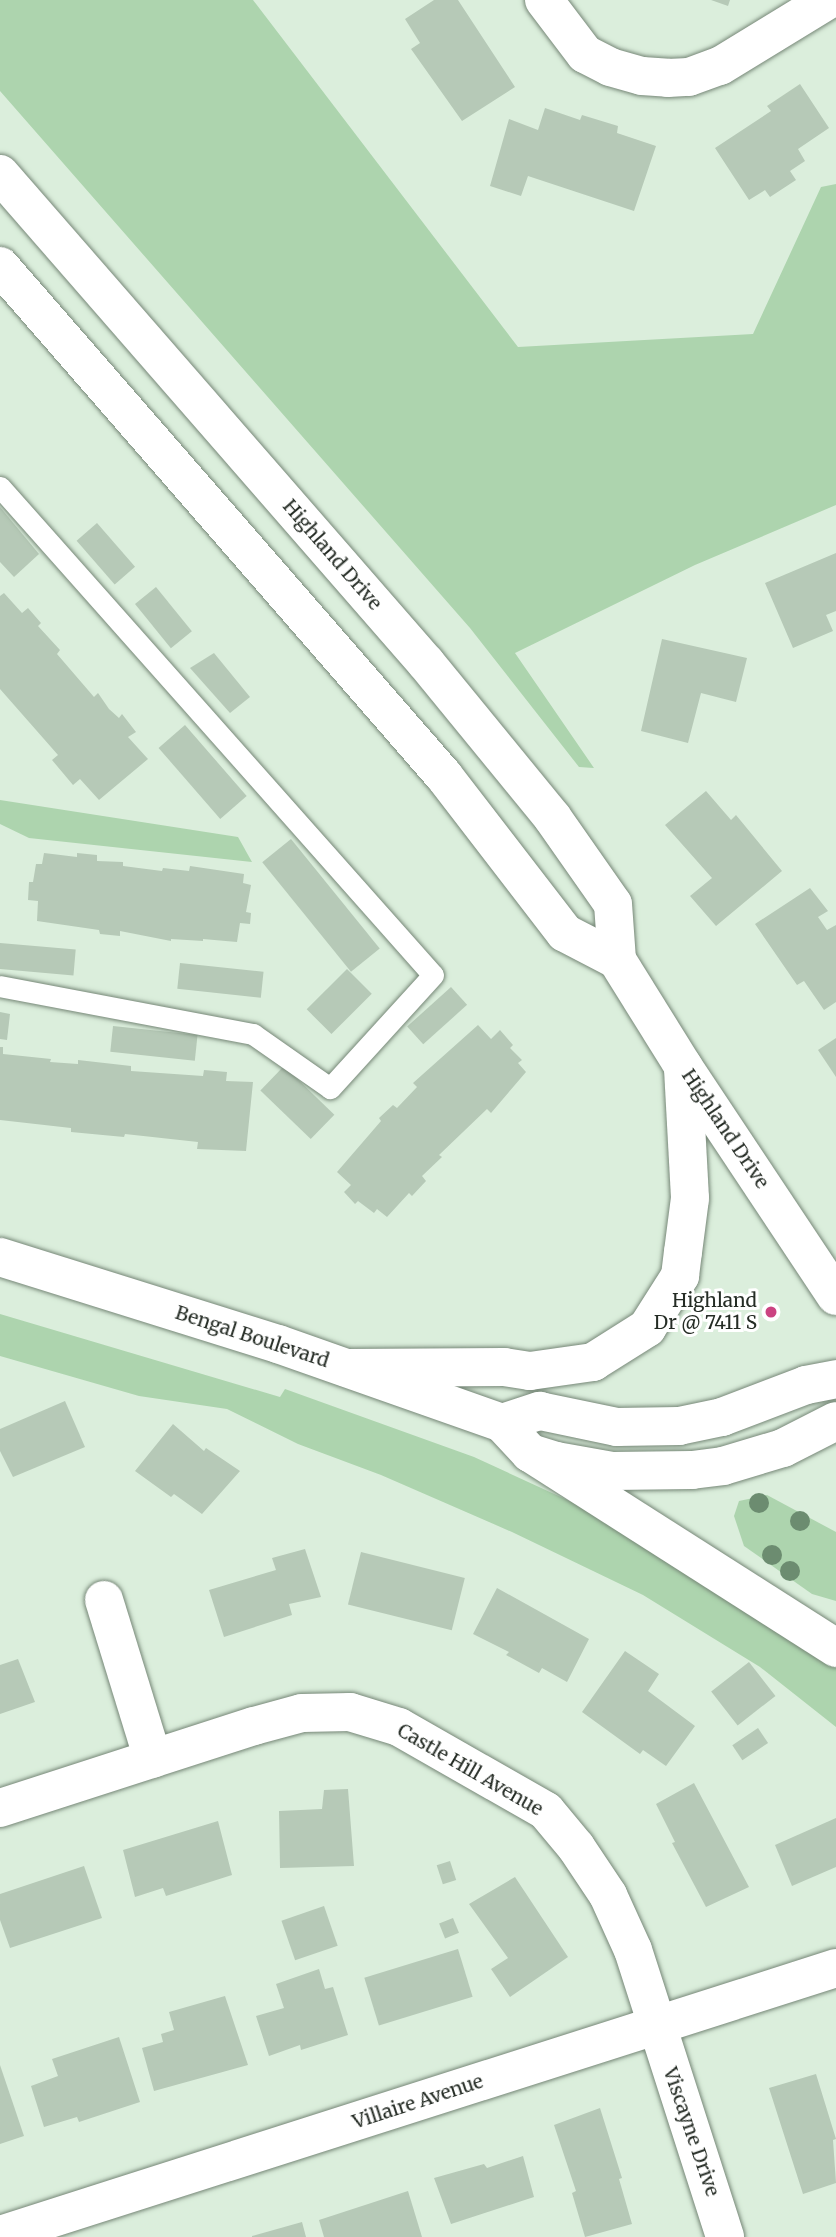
<!DOCTYPE html>
<html>
<head>
<meta charset="utf-8">
<style>
	body { margin:0 }
	#map { position:relative; width:836px; height:2237px; overflow:hidden; background:#dbeedc; font-family:Merriweather,serif }
	div>[style] { position:absolute }
	[style*='--x'] { left:calc(var(--x)*1px); top:calc(var(--y)*1px); width:calc(var(--w)*1px); rotate:calc(var(--a)*1deg) }
	.green>* { inset:0; background:#add4ae }
	.building>* { inset:0; background:#b6c9b7; transform-origin:0 0 }
	.roads { filter:drop-shadow(0 0 2px #768777) drop-shadow(0 0 2px #768777) }
	.service>* { height:21px; margin:-10.5px; padding:0 10.5px; transform-origin:10.5px; border-radius:10.5px; background:#fff }
	.minor>* { height:38px; margin:-19px; padding:0 19px; transform-origin:19px; border-radius:19px; background:#fff }
	.secondary>* { height:38px; margin:-19px; padding:0 19px; transform-origin:19px; border-radius:19px; background:#fff }
	.primary>* { height:38px; margin:-19px; padding:0 19px; transform-origin:19px; border-radius:19px; background:#fff }
	.trees>* { width:20px; height:20px; margin:-10px; border-radius:50%; background:#6c8c70 }
	.dots>* { width:19px; height:19px; translate:-50% -50%; box-sizing:border-box; border:4px solid #fff; border-radius:50% }
	span { translate:-50% -50%; white-space:nowrap; text-align:center; line-height:1.15; -webkit-text-stroke:6px #fff; paint-order:stroke }
	.street-label { font-size:19px; color:#252c25 }
	.poi-label { font-size:19px; color:#252c25 }
	.right { translate:-100% -50%; text-align:right }
</style>
</head>
<body>
<div id="map">
	<div class="green">
		<i style="clip-path:polygon(0 0,253px 0,518px 347px,753px 334px,821px 187px,836px 184px,836px 505px,695px 565px,515px 653px,594px 768px,579px 767px,470px 628px,0 91px)"></i>
		<i style="clip-path:polygon(0 800px,238px 837px,252px 862px,29px 838px,0 824px)"></i>
		<i style="clip-path:polygon(0 1314px,280px 1397px,285px 1389px,474px 1457px,576px 1504px,836px 1666px,836px 1727px,760px 1667px,643px 1595px,512px 1532px,381px 1475px,298px 1444px,227px 1409px,139px 1396px,0 1356px)"></i>
		<i style="clip-path:polygon(767px 1495px,836px 1532px,836px 1601px,812px 1594px,744px 1546px,734px 1516px,739px 1501px)"></i>
	</div>
	<div class="building">
		<i style="clip-path:polygon(434px 0,458px 0,515px 87px,462px 121px,411px 49px,420px 43px,405px 19px)"></i>
		<i style="clip-path:polygon(711px 0,730px 0,728px 6px)"></i>
		<i style="clip-path:polygon(800px 84px,829px 128px,798px 149px,805px 161px,790px 171px,796px 180px,770px 197px,765px 190px,749px 200px,715px 148px,771px 111px,767px 106px)"></i>
		<i style="clip-path:polygon(545px 108px,580px 120px,582px 115px,618px 126px,617px 133px,656px 146px,634px 211px,528px 176px,521px 196px,490px 186px,509px 119px,538px 130px)"></i>
		<i style="clip-path:polygon(0 507px,39px 554px,14px 577px,0 562px)"></i>
		<i style="left:97px;top:523px;width:58px;height:27px;rotate:49deg"></i>
		<i style="clip-path:polygon(836px 553px,836px 611px,826px 615px,833px 631px,793px 648px,765px 583px)"></i>
		<i style="left:156px;top:587px;width:57px;height:27px;rotate:51deg"></i>
		<i style="clip-path:polygon(4px 593px,22px 613px,28px 608px,41px 623px,38px 626px,60px 650px,57px 654px,94px 697px,98px 693px,109px 709px,119px 718px,122px 714px,136px 732px,128px 737px,148px 759px,99px 800px,80px 779px,73px 785px,52px 760px,58px 755px,0 689px,0 596px)"></i>
		<i style="clip-path:polygon(662px 639px,747px 658px,736px 702px,701px 693px,688px 743px,641px 731px)"></i>
		<i style="clip-path:polygon(214px 653px,250px 697px,230px 713px,190px 668px)"></i>
		<i style="left:185px;top:725px;width:94px;height:35px;rotate:49deg"></i>
		<i style="clip-path:polygon(706px 791px,731px 820px,736px 815px,782px 871px,716px 926px,690px 896px,712px 878px,665px 825px)"></i>
		<i style="left:291px;top:839px;width:141px;height:37px;rotate:51deg"></i>
		<i style="clip-path:polygon(44px 853px,77px 857px,77px 853px,97px 855px,97px 861px,123px 862px,123px 866px,162px 871px,163px 868px,189px 871px,190px 866px,244px 874px,243px 883px,251px 885px,246px 912px,251px 913px,250px 924px,240px 923px,237px 942px,203px 939px,203px 941px,171px 939px,171px 941px,120px 931px,120px 936px,100px 934px,99px 930px,37px 921px,38px 901px,28px 900px,29px 882px,33px 882px,36px 864px,42px 864px)"></i>
		<i style="clip-path:polygon(810px 888px,828px 911px,818px 917px,827px 930px,836px 925px,836px 1002px,824px 1010px,804px 981px,797px 985px,755px 924px)"></i>
		<i style="left:0;top:943px;width:76px;height:26px;rotate:5deg"></i>
		<i style="left:180px;top:963px;width:84px;height:26px;rotate:6deg"></i>
		<i style="left:347px;top:969px;width:35px;height:57px;rotate:45deg"></i>
		<i style="left:451px;top:987px;width:24px;height:59px;rotate:48deg"></i>
		<i style="clip-path:polygon(0 1012px,10px 1014px,7px 1040px,0 1039px)"></i>
		<i style="clip-path:polygon(478px 1025px,491px 1039px,500px 1030px,513px 1045px,510px 1048px,522px 1060px,518px 1063px,526px 1072px,491px 1113px,487px 1109px,439px 1155px,442px 1157px,422px 1176px,426px 1181px,412px 1196px,409px 1193px,387px 1217px,377px 1209px,374px 1213px,358px 1201px,355px 1204px,344px 1192px,351px 1185px,337px 1172px,381px 1121px,379px 1118px,393px 1105px,397px 1108px,417px 1087px,413px 1083px)"></i>
		<i style="left:113px;top:1026px;width:85px;height:26px;rotate:6deg"></i>
		<i style="clip-path:polygon(836px 1038px,836px 1077px,818px 1050px)"></i>
		<i style="clip-path:polygon(0 1047px,3px 1047px,3px 1054px,51px 1059px,50px 1062px,78px 1064px,78px 1060px,131px 1066px,131px 1071px,203px 1076px,204px 1070px,227px 1072px,226px 1081px,253px 1082px,246px 1151px,197px 1149px,198px 1142px,125px 1134px,124px 1137px,71px 1132px,71px 1128px,0 1120px)"></i>
		<i style="left:284px;top:1066px;width:70px;height:34px;rotate:44deg"></i>
		<i style="clip-path:polygon(65px 1401px,85px 1447px,13px 1477px,0 1451px,0 1429px)"></i>
		<i style="clip-path:polygon(173px 1424px,204px 1451px,206px 1448px,240px 1471px,202px 1514px,174px 1494px,171px 1497px,135px 1471px)"></i>
		<i style="clip-path:polygon(305px 1549px,321px 1597px,289px 1604px,292px 1615px,224px 1637px,209px 1590px,276px 1570px,272px 1558px)"></i>
		<i style="left:361px;top:1552px;width:107px;height:54px;rotate:14deg"></i>
		<i style="clip-path:polygon(497px 1588px,589px 1639px,567px 1682px,542px 1668px,539px 1673px,506px 1655px,509px 1652px,473px 1634px)"></i>
		<i style="clip-path:polygon(625px 1651px,659px 1674px,648px 1691px,695px 1726px,666px 1766px,643px 1750px,640px 1754px,582px 1712px)"></i>
		<i style="clip-path:polygon(18px 1659px,35px 1702px,0 1714px,0 1665px)"></i>
		<i style="left:749px;top:1662px;width:43px;height:48px;rotate:52deg"></i>
		<i style="left:758px;top:1728px;width:18px;height:31px;rotate:56deg"></i>
		<i style="clip-path:polygon(694px 1783px,749px 1887px,706px 1907px,672px 1843px,675px 1842px,656px 1804px)"></i>
		<i style="clip-path:polygon(348px 1789px,354px 1866px,280px 1868px,279px 1811px,322px 1809px,324px 1790px)"></i>
		<i style="clip-path:polygon(836px 1818px,836px 1867px,792px 1886px,775px 1845px)"></i>
		<i style="clip-path:polygon(218px 1821px,232px 1875px,166px 1896px,163px 1888px,135px 1897px,123px 1850px)"></i>
		<i style="left:450px;top:1861px;width:20px;height:14px;rotate:72deg"></i>
		<i style="clip-path:polygon(84px 1866px,102px 1918px,10px 1948px,0 1920px,0 1894px)"></i>
		<i style="clip-path:polygon(515px 1877px,568px 1957px,510px 1997px,491px 1969px,508px 1958px,469px 1904px)"></i>
		<i style="left:324px;top:1906px;width:42px;height:45px;rotate:71deg"></i>
		<i style="left:453px;top:1918px;width:16px;height:15px;rotate:68deg"></i>
		<i style="left:458px;top:1949px;width:50px;height:98px;rotate:73deg"></i>
		<i style="clip-path:polygon(319px 1969px,325px 1989px,333px 1987px,348px 2035px,301px 2050px,300px 2045px,269px 2056px,256px 2016px,284px 2008px,276px 1984px)"></i>
		<i style="clip-path:polygon(225px 1996px,248px 2065px,154px 2091px,142px 2048px,163px 2042px,161px 2034px,174px 2030px,169px 2012px)"></i>
		<i style="clip-path:polygon(119px 2037px,140px 2102px,79px 2122px,77px 2117px,44px 2127px,31px 2086px,58px 2076px,52px 2059px)"></i>
		<i style="clip-path:polygon(0 2065px,24px 2136px,0 2144px)"></i>
		<i style="clip-path:polygon(816px 2074px,836px 2139px,833px 2140px,836px 2183px,803px 2194px,769px 2088px)"></i>
		<i style="clip-path:polygon(600px 2108px,622px 2178px,619px 2179px,632px 2224px,585px 2237px,572px 2193px,576px 2191px,554px 2125px)"></i>
		<i style="clip-path:polygon(523px 2156px,534px 2197px,451px 2224px,434px 2178px,484px 2164px,487px 2168px)"></i>
		<i style="clip-path:polygon(408px 2191px,422px 2237px,324px 2237px,319px 2220px)"></i>
		<i style="clip-path:polygon(302px 2222px,306px 2237px,252px 2237px,252px 2236px)"></i>
	</div>
	<div class="roads">
		<div class="service">
			<i style="--x:0;--y:487;--w:652;--a:48.42"></i>
			<i style="--x:433;--y:975;--w:153;--a:132.3"></i>
			<i style="--x:330;--y:1088;--w:94;--a:-145"></i>
			<i style="--x:253;--y:1034;--w:258;--a:-169.3"></i>
		</div>
		<div class="minor">
			<i style="--x:544;--y:0;--w:68;--a:52.8"></i>
			<i style="--x:585;--y:54;--w:28;--a:27"></i>
			<i style="--x:610;--y:67;--w:33;--a:16"></i>
			<i style="--x:642;--y:76;--w:26;--a:4"></i>
			<i style="--x:668;--y:78;--w:21;--a:-3"></i>
			<i style="--x:689;--y:77;--w:33;--a:-20"></i>
			<i style="--x:720;--y:66;--w:127;--a:-31.4"></i>
			<i style="--x:104;--y:1600;--w:166;--a:72.9"></i>
			<i style="--x:0;--y:1808;--w:267;--a:-17.9"></i>
			<i style="--x:254;--y:1726;--w:50;--a:-15.2"></i>
			<i style="--x:302;--y:1713;--w:48;--a:-1.2"></i>
			<i style="--x:350;--y:1712;--w:51;--a:17"></i>
			<i style="--x:399;--y:1727;--w:169;--a:29.7"></i>
			<i style="--x:546;--y:1811;--w:47;--a:50.2"></i>
			<i style="--x:576;--y:1847;--w:58;--a:56.3"></i>
			<i style="--x:608;--y:1895;--w:60;--a:65.6"></i>
			<i style="--x:633;--y:1950;--w:301;--a:72.2"></i>
			<i style="--x:0;--y:2235;--w:878;--a:-17.71"></i>
		</div>
		<div class="secondary">
			<i style="--x:0;--y:1257;--w:291;--a:17.4"></i>
			<i style="--x:278;--y:1344;--w:238;--a:19.4"></i>
			<i style="--x:502;--y:1423;--w:41;--a:47"></i>
			<i style="--x:530;--y:1453;--w:27;--a:17"></i>
			<i style="--x:556;--y:1461;--w:57;--a:10.1"></i>
			<i style="--x:612;--y:1471;--w:80;--a:-0.7"></i>
			<i style="--x:692;--y:1470;--w:31;--a:-7"></i>
			<i style="--x:723;--y:1466;--w:63;--a:-16.7"></i>
			<i style="--x:783;--y:1448;--w:59;--a:-27"></i>
			<i style="--x:502;--y:1423;--w:40;--a:-18"></i>
			<i style="--x:540;--y:1411;--w:79;--a:11.7"></i>
			<i style="--x:617;--y:1427;--w:62;--a:-0.9"></i>
			<i style="--x:679;--y:1426;--w:44;--a:-11.8"></i>
			<i style="--x:722;--y:1417;--w:90;--a:-20.9"></i>
			<i style="--x:806;--y:1385;--w:31;--a:-11"></i>
		</div>
		<div class="primary">
			<i style="--x:0;--y:174;--w:649;--a:48.94"></i>
			<i style="--x:426;--y:663;--w:199;--a:50.7"></i>
			<i style="--x:552;--y:817;--w:106;--a:55"></i>
			<i style="--x:613;--y:904;--w:56;--a:85.9"></i>
			<i style="--x:617;--y:960;--w:125;--a:58.1"></i>
			<i style="--x:683;--y:1066;--w:276;--a:56.4"></i>
			<i style="--x:0;--y:266;--w:676;--a:48.96"></i>
			<i style="--x:444;--y:776;--w:198;--a:52.4"></i>
			<i style="--x:565;--y:933;--w:59;--a:27.4"></i>
			<i style="--x:347;--y:1368;--w:157;--a:-0.4"></i>
			<i style="--x:504;--y:1367;--w:26;--a:9"></i>
			<i style="--x:530;--y:1371;--w:64;--a:-8.1"></i>
			<i style="--x:593;--y:1362;--w:64;--a:-32.2"></i>
			<i style="--x:647;--y:1328;--w:62;--a:-57.6"></i>
			<i style="--x:680;--y:1276;--w:24;--a:-83"></i>
			<i style="--x:683;--y:1252;--w:54;--a:-82.6"></i>
			<i style="--x:690;--y:1198;--w:129;--a:-93.1"></i>
			<i style="--x:530;--y:1453;--w:363;--a:32.5"></i>
		</div>
	</div>
	<div class="trees">
		<i style="left:759px;top:1503px"></i>
		<i style="left:800px;top:1521px"></i>
		<i style="left:772px;top:1555px"></i>
		<i style="left:790px;top:1571px"></i>
	</div>
	<div class="dots">
		<i style="left:771px;top:1312px;background:#cb4381"></i>
	</div>
	<div class="street-label">
		<span style="left:332px;top:555px;rotate:49deg">Highland Drive</span>
		<span style="left:725px;top:1129px;rotate:56deg">Highland Drive</span>
		<span style="left:252px;top:1337px;rotate:18deg">Bengal Boulevard</span>
		<span style="left:470px;top:1770px;rotate:30deg">Castle Hill Avenue</span>
		<span style="left:418px;top:2102px;rotate:-18deg">Villaire Avenue</span>
		<span style="left:691px;top:2132px;rotate:71deg">Viscayne Drive</span>
	</div>
	<div class="poi-label">
		<span class="right" style="left:757px;top:1312px">Highland<br>Dr @ 7411 S</span>
	</div>
</div>
</body>
</html>
